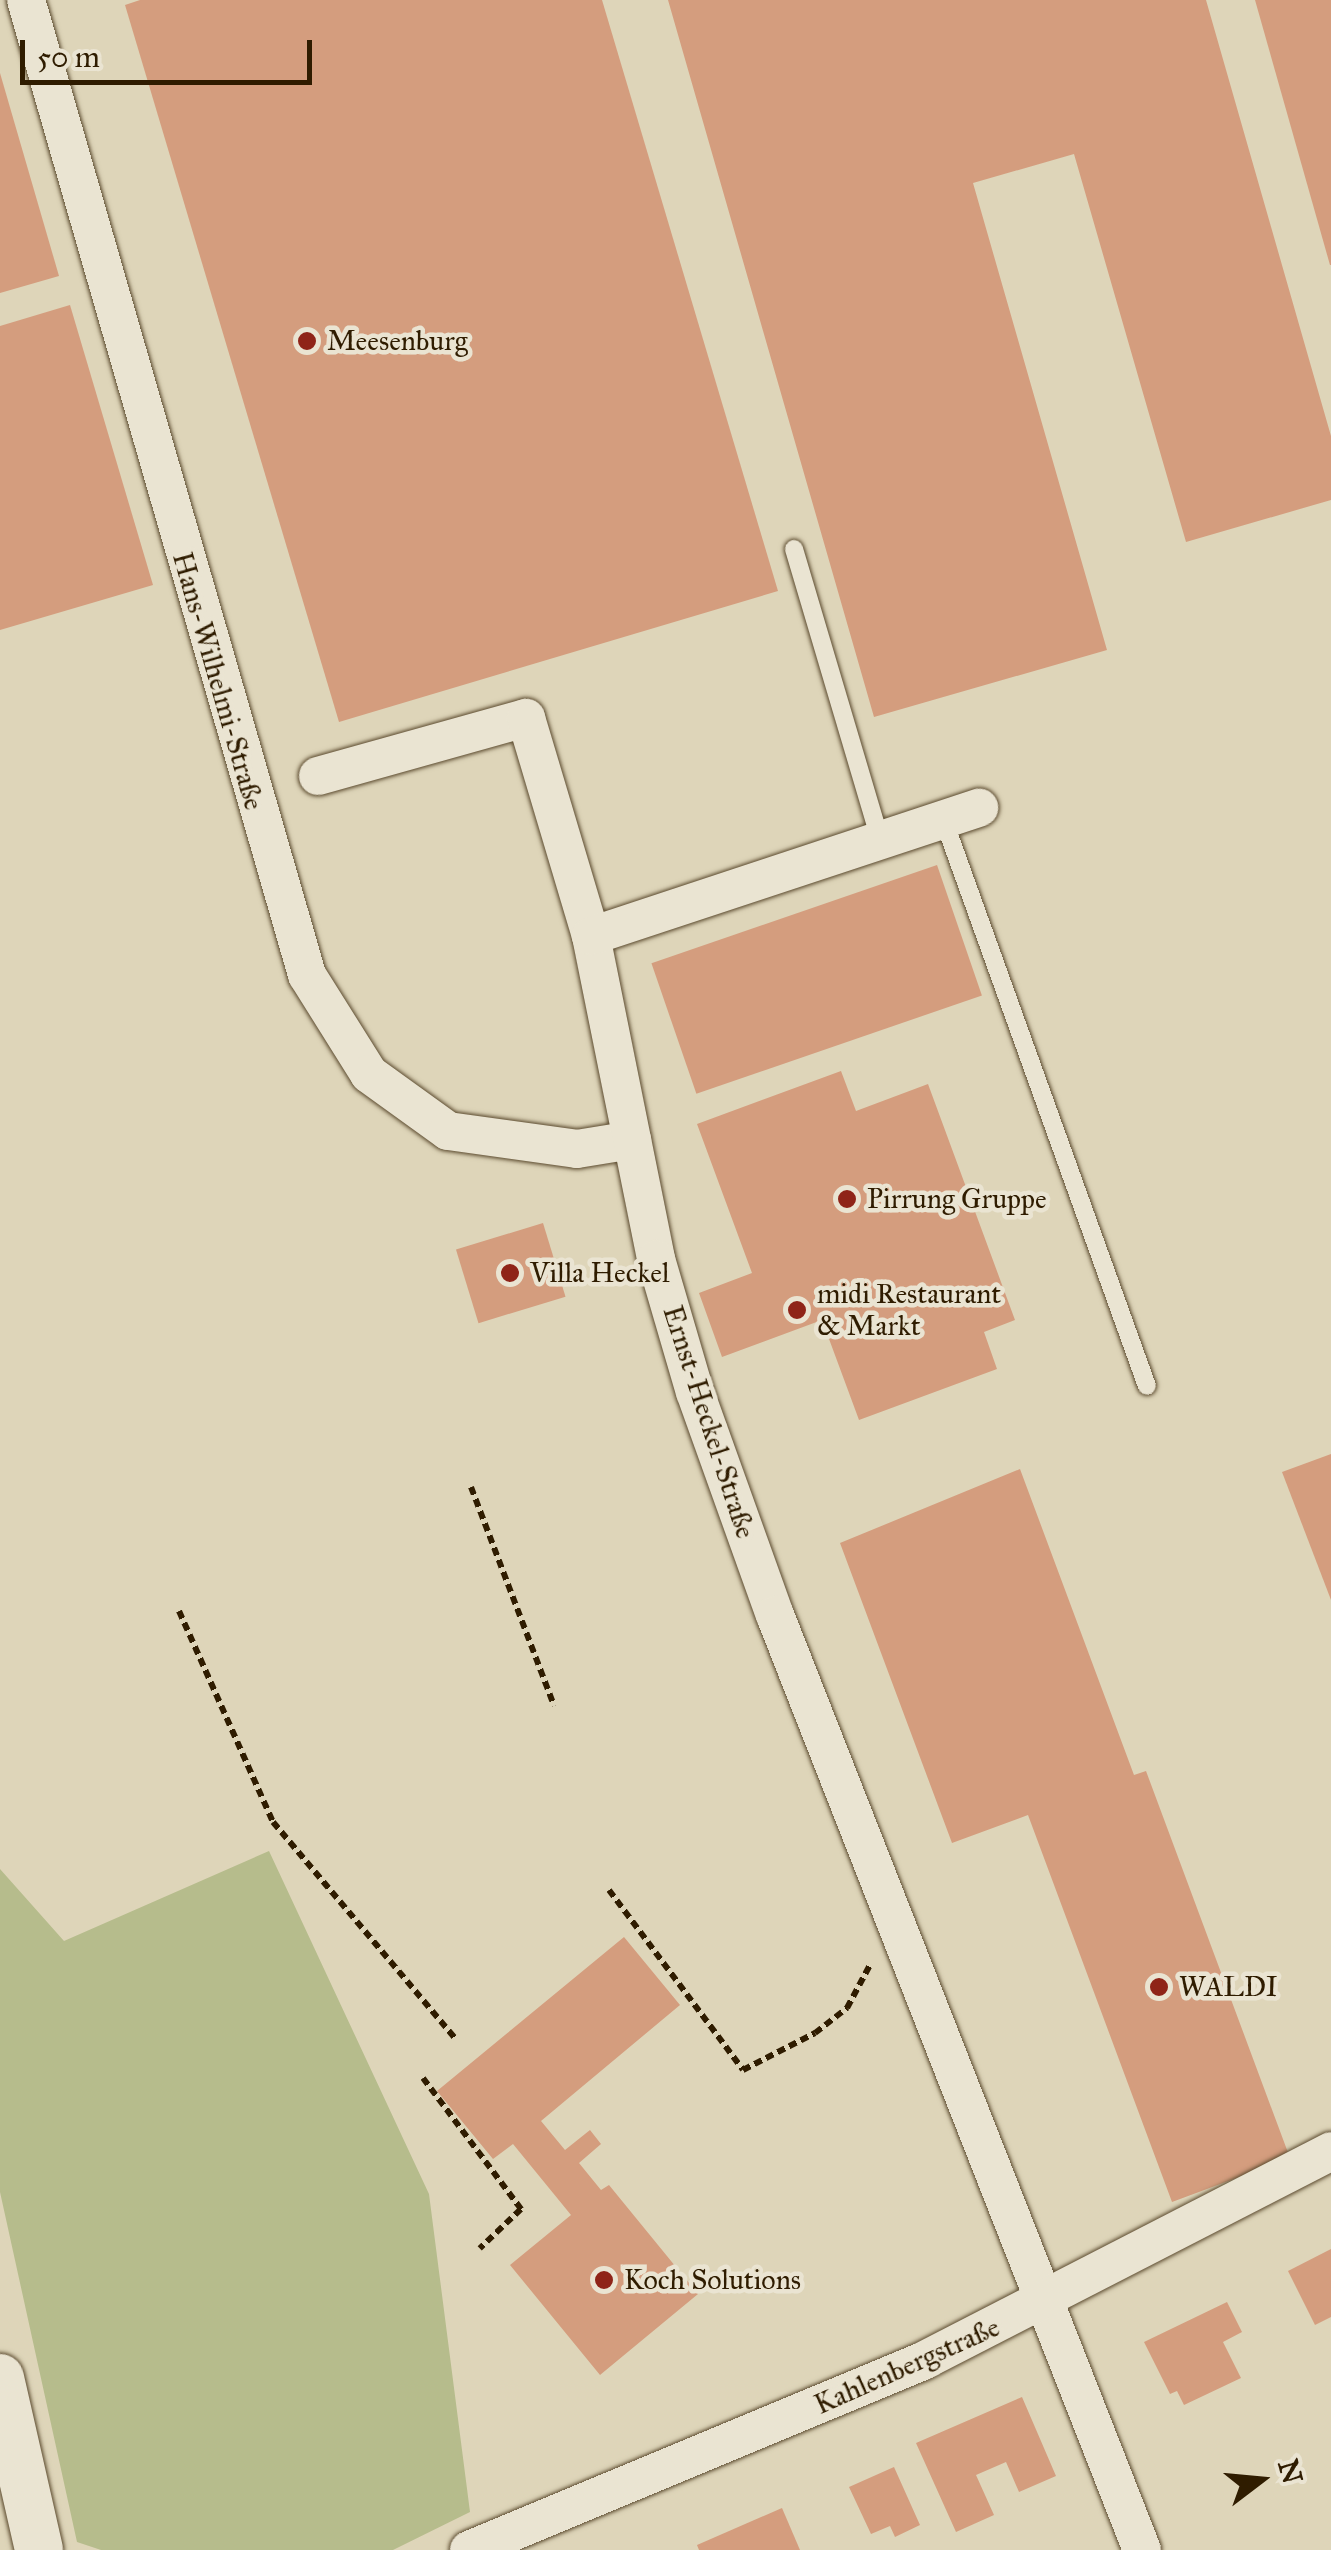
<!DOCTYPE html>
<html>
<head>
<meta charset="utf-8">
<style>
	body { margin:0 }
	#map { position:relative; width:1331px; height:2550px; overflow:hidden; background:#ded5b9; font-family:"IM FELL Great Primer",serif }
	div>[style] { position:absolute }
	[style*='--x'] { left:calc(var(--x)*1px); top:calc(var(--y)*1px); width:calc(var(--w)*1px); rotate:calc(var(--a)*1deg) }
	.green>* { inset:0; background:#b6bc8c }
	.building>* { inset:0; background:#d49d7e; transform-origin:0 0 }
	.path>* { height:6px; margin-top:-3px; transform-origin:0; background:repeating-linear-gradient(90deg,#2f1c00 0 8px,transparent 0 13px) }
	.roads { filter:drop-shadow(0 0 2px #5b4a2e) drop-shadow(0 0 2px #5b4a2e) }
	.service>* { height:18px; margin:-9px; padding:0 9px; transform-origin:9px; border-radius:9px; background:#eae4d2 }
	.minor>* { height:38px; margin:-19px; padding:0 19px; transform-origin:19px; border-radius:19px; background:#eae4d2 }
	.tertiary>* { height:48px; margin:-24px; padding:0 24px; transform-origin:24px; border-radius:24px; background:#eae4d2 }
	.dots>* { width:28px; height:28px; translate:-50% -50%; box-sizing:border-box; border:5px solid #eae4d2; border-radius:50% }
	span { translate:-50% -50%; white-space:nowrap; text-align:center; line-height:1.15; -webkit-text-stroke:9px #eae4d2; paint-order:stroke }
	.poi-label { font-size:28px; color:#2f1c00 }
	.left { translate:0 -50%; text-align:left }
	.street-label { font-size:28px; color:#2f1c00 }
	.north { position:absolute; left:1211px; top:2430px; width:100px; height:100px; -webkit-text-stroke:8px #eae4d2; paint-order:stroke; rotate:74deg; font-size:28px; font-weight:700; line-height:40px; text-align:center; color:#2f1c00 }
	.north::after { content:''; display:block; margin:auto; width:35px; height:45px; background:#2f1c00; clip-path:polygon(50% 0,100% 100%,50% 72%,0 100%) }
	.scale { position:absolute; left:20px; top:40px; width:292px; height:45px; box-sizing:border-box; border:5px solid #2f1c00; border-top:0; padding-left:12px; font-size:30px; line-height:35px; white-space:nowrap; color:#2f1c00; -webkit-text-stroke:8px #eae4d2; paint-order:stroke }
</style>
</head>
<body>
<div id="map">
	<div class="green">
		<i style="clip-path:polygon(269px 1851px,429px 2194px,470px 2512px,393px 2550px,101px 2550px,77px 2542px,0 2192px,0 1869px,64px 1941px)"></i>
	</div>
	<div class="building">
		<i style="clip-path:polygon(140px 0,602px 0,778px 591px,339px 722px,125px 5px)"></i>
		<i style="clip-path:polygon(668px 0,1206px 0,1331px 436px,1331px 500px,1186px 542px,1074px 154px,973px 183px,1107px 650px,874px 717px)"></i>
		<i style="clip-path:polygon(1255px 0,1331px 0,1331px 265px,1330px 265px)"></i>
		<i style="clip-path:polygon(0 73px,59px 276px,0 293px)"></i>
		<i style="clip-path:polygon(70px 305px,153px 585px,0 630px,0 326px)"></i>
		<i style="left:937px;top:865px;width:138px;height:302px;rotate:71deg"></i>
		<i style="clip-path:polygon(841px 1071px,856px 1111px,928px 1084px,1015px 1320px,984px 1332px,997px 1369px,859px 1420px,822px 1320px,722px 1357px,699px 1293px,752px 1273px,697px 1124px)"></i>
		<i style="left:543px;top:1223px;width:77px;height:91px;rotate:73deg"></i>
		<i style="clip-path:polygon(1331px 1454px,1331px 1600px,1282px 1472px)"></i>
		<i style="clip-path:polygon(1020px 1469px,1134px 1775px,1146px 1771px,1290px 2158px,1172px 2202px,1028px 1815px,952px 1843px,840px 1543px)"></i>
		<i style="clip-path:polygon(624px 1937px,680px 2005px,541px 2121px,565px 2150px,590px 2130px,601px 2144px,579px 2163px,601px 2190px,609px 2185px,698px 2294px,600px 2375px,510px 2265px,571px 2215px,513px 2144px,493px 2159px,437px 2091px)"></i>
		<i style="clip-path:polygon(1331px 2249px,1331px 2317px,1315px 2325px,1288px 2271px)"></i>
		<i style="clip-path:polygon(1227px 2302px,1242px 2332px,1223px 2342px,1241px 2378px,1184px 2405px,1177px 2391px,1170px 2394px,1144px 2342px)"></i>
		<i style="clip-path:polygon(1022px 2397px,1056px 2476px,1019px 2492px,1006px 2462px,976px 2475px,994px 2515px,956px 2532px,916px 2443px)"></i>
		<i style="clip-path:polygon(894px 2467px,920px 2525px,895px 2537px,890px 2526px,871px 2534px,849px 2487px)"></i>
		<i style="clip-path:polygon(782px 2508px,800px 2550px,699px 2550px,697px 2545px)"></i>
	</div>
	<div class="path">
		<i style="--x:471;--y:1487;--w:234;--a:69.2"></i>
		<i style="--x:179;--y:1611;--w:231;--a:66"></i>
		<i style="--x:273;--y:1822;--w:282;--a:49.9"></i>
		<i style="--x:609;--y:1890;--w:224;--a:53.3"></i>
		<i style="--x:743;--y:2070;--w:81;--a:-27.2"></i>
		<i style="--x:815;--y:2033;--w:41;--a:-38"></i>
		<i style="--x:847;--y:2008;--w:51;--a:-61.9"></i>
		<i style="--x:423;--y:2078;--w:164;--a:53.2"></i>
		<i style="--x:521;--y:2209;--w:57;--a:136.4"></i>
	</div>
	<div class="roads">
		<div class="service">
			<i style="--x:794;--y:549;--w:303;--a:73.5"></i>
			<i style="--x:944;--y:821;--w:600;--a:70.24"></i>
		</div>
		<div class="minor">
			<i style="--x:26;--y:0;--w:1015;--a:73.92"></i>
			<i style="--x:307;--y:975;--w:117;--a:57.9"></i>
			<i style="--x:369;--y:1074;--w:97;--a:35.8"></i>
			<i style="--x:448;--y:1131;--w:130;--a:7.9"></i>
			<i style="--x:577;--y:1149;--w:56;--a:-9.3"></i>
			<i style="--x:318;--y:776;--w:216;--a:-15.6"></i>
			<i style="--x:526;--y:718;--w:227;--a:73.4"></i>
			<i style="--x:591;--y:936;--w:329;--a:78.6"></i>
			<i style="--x:656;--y:1259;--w:139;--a:73.7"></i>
			<i style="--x:695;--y:1392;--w:237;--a:70.3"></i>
			<i style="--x:775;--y:1615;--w:1004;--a:68.57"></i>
			<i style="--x:591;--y:936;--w:409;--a:-18.3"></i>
			<i style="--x:469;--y:2550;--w:492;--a:-22.6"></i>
			<i style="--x:923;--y:2361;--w:459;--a:-27.2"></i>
		</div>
		<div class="tertiary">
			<i style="--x:0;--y:2378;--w:176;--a:77.2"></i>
		</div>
	</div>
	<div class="dots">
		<i style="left:307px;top:341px;background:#8f2418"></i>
		<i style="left:847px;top:1199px;background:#8f2418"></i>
		<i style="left:510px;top:1273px;background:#8f2418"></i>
		<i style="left:797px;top:1310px;background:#8f2418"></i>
		<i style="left:1159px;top:1987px;background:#8f2418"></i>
		<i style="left:604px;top:2280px;background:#8f2418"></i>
	</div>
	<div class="poi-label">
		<span class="left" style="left:327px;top:341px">Meesenburg</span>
		<span class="left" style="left:867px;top:1199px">Pirrung Gruppe</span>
		<span class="left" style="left:530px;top:1273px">Villa Heckel</span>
		<span class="left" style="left:817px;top:1310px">midi Restaurant<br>&amp; Markt</span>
		<span class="left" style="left:1179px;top:1987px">WALDI</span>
		<span class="left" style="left:624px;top:2280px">Koch Solutions</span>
	</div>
	<div class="street-label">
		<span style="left:218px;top:681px;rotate:74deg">Hans-Wilhelmi-Straße</span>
		<span style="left:709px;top:1422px;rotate:72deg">Ernst-Heckel-Straße</span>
		<span style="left:907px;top:2366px;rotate:-24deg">Kahlenbergstraße</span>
	</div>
	<div class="north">N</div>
	<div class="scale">50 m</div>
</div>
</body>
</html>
